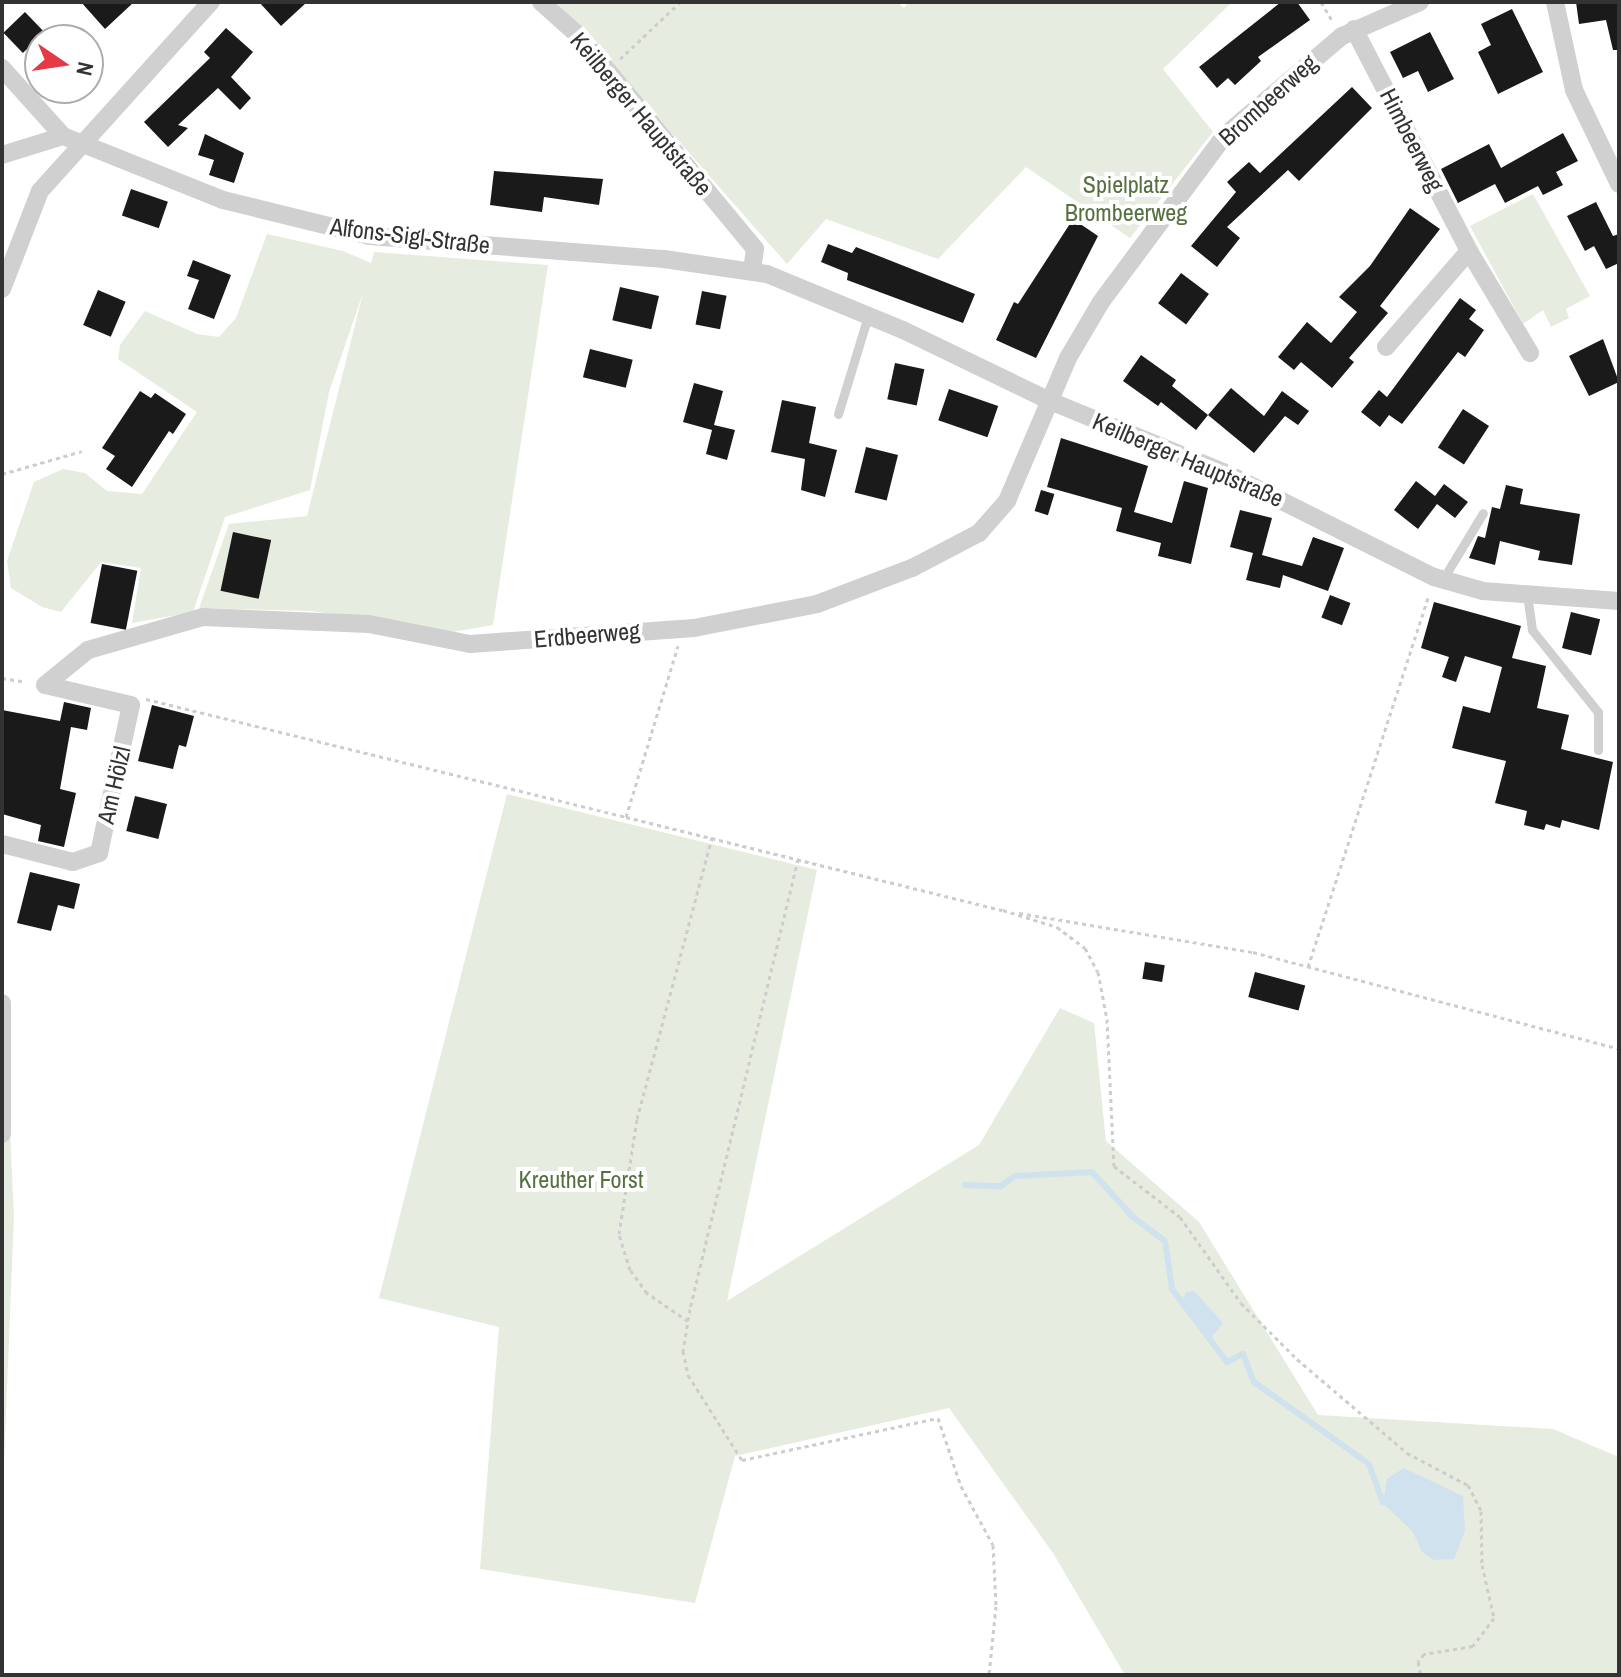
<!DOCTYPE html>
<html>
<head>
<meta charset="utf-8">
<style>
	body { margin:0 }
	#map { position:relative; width:1621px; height:1677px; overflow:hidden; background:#fff; font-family:"Archivo Narrow",sans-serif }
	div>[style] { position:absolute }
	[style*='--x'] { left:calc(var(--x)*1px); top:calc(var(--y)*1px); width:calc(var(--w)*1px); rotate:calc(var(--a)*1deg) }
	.green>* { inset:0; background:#e6ecdf }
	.water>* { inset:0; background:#cfe2ee }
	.stream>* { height:6px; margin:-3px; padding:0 3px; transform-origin:3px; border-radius:3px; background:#cfe2ee }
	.building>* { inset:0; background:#1a1a1a; transform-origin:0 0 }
	.path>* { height:3px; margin-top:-1.5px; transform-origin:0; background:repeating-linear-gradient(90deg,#cdcdcd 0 4px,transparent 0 8px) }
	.lane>* { height:9px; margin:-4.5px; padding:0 4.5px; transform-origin:4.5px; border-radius:4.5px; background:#d0d0d0 }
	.street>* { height:18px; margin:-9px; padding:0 9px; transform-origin:9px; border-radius:9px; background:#d0d0d0 }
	span { translate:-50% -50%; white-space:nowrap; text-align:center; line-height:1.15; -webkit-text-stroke:8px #fff; paint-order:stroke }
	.street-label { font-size:24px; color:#333 }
	.park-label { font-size:24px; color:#56703f }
	.frame { position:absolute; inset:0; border:4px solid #333; pointer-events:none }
	.north { position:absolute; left:24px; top:24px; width:80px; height:80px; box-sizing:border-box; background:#fff; border:2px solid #adadad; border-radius:50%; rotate:103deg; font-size:22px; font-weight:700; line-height:32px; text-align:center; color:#333 }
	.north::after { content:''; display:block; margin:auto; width:28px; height:36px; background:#e63946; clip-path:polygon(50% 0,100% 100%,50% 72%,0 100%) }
</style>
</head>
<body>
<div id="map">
	<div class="green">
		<i style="clip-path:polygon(556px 2px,897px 2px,904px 8px,909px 2px,1232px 2px,1163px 69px,1213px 132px,1130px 238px,1026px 167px,938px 259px,826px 219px,787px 264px)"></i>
		<i style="clip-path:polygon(1533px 194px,1590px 296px,1566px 309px,1569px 318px,1551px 327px,1543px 310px,1523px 324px,1470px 226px)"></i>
		<i style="clip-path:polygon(267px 234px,343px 251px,371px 263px,374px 252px,548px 265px,493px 625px,452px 632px,311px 611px,199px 608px,229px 524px,307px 516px,363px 293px,329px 392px,310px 490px,225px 517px,193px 612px,132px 623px,141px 568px,101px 562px,61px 612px,42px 607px,11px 588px,7px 561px,34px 482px,63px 469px,85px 473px,107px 491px,142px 494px,197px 412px,118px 359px,120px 345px,145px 311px,197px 334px,219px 337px,236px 318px)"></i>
		<i style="clip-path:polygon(507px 794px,817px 870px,727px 1301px,979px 1145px,1060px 1008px,1094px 1023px,1106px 1141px,1199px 1222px,1318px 1415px,1553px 1429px,1619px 1457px,1619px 1675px,1125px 1675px,1053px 1553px,949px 1408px,735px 1456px,695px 1603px,480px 1569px,499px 1327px,379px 1298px)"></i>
		<i style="clip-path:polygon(2px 961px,14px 1216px,2px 1512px)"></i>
	</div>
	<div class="water">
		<i style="clip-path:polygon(1194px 1291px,1223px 1323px,1210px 1339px,1180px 1305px,1186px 1292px)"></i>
		<i style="clip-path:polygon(1404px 1468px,1463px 1496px,1465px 1531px,1454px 1559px,1434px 1560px,1422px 1552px,1413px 1532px,1383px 1503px,1387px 1479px)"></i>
	</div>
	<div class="stream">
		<i style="--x:965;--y:1185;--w:36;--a:2"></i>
		<i style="--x:1001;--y:1186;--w:17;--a:-36"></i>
		<i style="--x:1015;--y:1176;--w:77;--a:-3"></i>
		<i style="--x:1092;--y:1172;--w:61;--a:47.7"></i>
		<i style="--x:1133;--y:1217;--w:40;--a:37"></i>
		<i style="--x:1165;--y:1241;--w:49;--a:81.7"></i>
		<i style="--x:1172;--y:1289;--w:91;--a:53"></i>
		<i style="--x:1227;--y:1362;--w:18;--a:-27"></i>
		<i style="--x:1243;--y:1354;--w:30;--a:69"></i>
		<i style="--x:1254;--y:1382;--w:141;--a:35.5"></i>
		<i style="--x:1369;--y:1464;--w:41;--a:70.3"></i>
	</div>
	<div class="building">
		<i style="clip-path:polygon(81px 2px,134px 2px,105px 29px)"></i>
		<i style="clip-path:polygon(259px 2px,307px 2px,281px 26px)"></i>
		<i style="clip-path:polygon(1281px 2px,1297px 2px,1310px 20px,1258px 57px,1261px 61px,1235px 85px,1228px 78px,1217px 88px,1199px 67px)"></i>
		<i style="clip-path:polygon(1576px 2px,1619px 2px,1619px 50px,1613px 50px,1606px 20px,1579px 24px)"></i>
		<i style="clip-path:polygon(1512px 9px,1543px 72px,1498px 94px,1478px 52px,1491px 45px,1481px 24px)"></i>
		<i style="left:25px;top:12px;width:28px;height:30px;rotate:46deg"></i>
		<i style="clip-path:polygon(226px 28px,253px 52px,231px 77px,251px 98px,240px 110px,218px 88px,178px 125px,188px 128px,168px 147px,144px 122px,210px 58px,204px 52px)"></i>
		<i style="clip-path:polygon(1430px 32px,1454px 79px,1428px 92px,1418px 71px,1403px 78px,1390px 52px)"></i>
		<i style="clip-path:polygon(1352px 87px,1372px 108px,1299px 181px,1288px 170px,1227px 227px,1240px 238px,1217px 267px,1191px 246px,1236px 192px,1227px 182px,1249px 162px,1260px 173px)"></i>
		<i style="clip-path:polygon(1563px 133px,1578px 161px,1556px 172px,1563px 185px,1543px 195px,1538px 186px,1505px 203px,1495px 184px,1458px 203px,1441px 169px,1489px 144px,1501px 168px)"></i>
		<i style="clip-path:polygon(205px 134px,244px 153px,234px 183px,209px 175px,214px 160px,198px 155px)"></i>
		<i style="clip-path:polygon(494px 171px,603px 179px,599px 205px,544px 197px,542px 212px,490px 205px)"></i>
		<i style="left:131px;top:189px;width:39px;height:28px;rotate:19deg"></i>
		<i style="clip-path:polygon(1596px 202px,1613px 236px,1619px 234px,1619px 263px,1606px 269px,1594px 246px,1585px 251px,1567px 216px)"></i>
		<i style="clip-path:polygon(1410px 208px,1440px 229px,1380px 306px,1388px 313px,1349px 358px,1354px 362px,1332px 388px,1301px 362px,1294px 370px,1278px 357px,1307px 322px,1331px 343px,1357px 312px,1339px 297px,1370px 266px)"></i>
		<i style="clip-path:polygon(1073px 219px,1098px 236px,1036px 358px,996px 340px,1014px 302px,1018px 304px)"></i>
		<i style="clip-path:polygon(828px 244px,852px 253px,856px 247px,975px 294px,963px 323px,847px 280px,848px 273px,821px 262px)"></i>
		<i style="clip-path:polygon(193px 260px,231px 275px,214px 319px,188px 309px,199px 280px,187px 276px)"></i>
		<i style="left:1181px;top:273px;width:35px;height:38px;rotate:37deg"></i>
		<i style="left:620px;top:287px;width:40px;height:34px;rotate:13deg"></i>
		<i style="left:98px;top:290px;width:30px;height:38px;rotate:23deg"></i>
		<i style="left:702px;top:291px;width:25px;height:34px;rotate:11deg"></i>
		<i style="clip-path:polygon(1460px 298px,1476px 310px,1469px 319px,1484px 330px,1465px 357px,1458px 352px,1402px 424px,1389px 415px,1380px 427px,1361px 412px,1379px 390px,1387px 397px)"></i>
		<i style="clip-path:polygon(1603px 339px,1619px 382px,1589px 396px,1569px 356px)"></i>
		<i style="left:590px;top:349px;width:44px;height:29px;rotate:14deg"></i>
		<i style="clip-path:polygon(1141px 355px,1176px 380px,1172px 386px,1208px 415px,1196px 430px,1161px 402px,1158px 406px,1123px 381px)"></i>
		<i style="left:895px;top:363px;width:30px;height:37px;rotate:12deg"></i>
		<i style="clip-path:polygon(694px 383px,723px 391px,714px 425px,735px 430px,727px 460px,706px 454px,712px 430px,683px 422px)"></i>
		<i style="clip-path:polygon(1231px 388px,1264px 416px,1282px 391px,1309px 411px,1298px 425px,1285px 416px,1254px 453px,1208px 415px)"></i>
		<i style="left:949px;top:389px;width:52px;height:33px;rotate:19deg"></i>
		<i style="clip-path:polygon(140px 391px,151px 398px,155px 393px,186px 414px,173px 434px,169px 431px,132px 487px,106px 469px,115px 456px,102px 448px)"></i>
		<i style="clip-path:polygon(782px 400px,816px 407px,809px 443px,837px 450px,825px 497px,801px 490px,805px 459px,771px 452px)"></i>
		<i style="left:1463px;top:409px;width:31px;height:46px;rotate:33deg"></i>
		<i style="clip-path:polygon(1061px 438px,1148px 466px,1134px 512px,1172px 523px,1184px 481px,1208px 488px,1191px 564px,1158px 556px,1161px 543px,1116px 531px,1122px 508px,1047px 487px)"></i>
		<i style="left:866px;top:447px;width:33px;height:47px;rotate:14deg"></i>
		<i style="clip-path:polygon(1416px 481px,1435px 496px,1444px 484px,1468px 502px,1455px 518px,1437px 504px,1418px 529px,1394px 510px)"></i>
		<i style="clip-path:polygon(1506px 485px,1523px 489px,1520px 504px,1580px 514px,1572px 565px,1538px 560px,1540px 551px,1500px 541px,1495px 565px,1469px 558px,1478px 536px,1485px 538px,1492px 507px,1500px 509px)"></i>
		<i style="left:1041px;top:490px;width:14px;height:22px;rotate:17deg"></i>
		<i style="clip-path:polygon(1240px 510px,1272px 518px,1262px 555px,1302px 566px,1313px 537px,1344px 548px,1328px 591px,1283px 575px,1280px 588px,1246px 580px,1253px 553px,1230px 547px)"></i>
		<i style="left:233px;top:532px;width:39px;height:60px;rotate:12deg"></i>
		<i style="left:102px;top:564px;width:36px;height:60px;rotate:11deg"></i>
		<i style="left:1330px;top:595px;width:22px;height:24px;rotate:21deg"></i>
		<i style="clip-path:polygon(1434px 602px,1521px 626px,1512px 658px,1546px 666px,1537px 708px,1569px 715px,1561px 749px,1613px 762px,1599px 830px,1562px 820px,1560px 828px,1546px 824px,1544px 830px,1524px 825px,1527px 811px,1495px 803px,1506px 761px,1452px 748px,1463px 706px,1490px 713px,1502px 667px,1465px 656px,1456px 682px,1442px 677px,1449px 657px,1421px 648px)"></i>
		<i style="left:1571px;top:612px;width:30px;height:37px;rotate:14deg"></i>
		<i style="clip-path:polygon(64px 702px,91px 708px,87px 730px,71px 727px,60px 789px,76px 793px,64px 847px,38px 841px,41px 825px,2px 814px,2px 710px,60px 721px)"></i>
		<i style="clip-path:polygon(152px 705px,194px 716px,186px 747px,179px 745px,173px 769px,138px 761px)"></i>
		<i style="left:135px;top:796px;width:33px;height:36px;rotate:14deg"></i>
		<i style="clip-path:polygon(30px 872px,80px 884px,74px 909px,58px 905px,51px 931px,17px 923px)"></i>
		<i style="left:1145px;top:962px;width:20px;height:17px;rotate:9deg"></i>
		<i style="left:1255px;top:972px;width:52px;height:26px;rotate:15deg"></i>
	</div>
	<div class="path">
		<i style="--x:1321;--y:2;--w:23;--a:59"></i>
		<i style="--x:620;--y:59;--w:83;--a:-43.5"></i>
		<i style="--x:2;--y:474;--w:83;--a:-16"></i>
		<i style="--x:2;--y:678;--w:24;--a:9"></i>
		<i style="--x:146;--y:699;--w:494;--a:13.8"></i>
		<i style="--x:626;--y:817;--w:179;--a:-73.1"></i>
		<i style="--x:626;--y:817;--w:388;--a:13.9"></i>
		<i style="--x:1003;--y:910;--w:57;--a:17.5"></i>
		<i style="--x:1057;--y:927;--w:35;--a:37"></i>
		<i style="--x:1085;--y:948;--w:27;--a:62"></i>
		<i style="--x:1098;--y:972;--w:48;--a:79.2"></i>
		<i style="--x:1107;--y:1019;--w:147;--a:87.3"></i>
		<i style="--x:1114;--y:1166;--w:83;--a:37.7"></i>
		<i style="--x:1180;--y:1217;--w:105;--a:54.7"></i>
		<i style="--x:1241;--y:1303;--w:79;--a:45"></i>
		<i style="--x:1297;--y:1359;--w:145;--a:40.5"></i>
		<i style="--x:1407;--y:1453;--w:69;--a:27.7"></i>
		<i style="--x:1468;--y:1485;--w:29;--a:63"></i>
		<i style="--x:1481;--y:1511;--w:54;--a:88.9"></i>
		<i style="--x:1482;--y:1565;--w:54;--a:77.2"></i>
		<i style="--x:1494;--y:1618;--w:35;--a:127"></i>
		<i style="--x:1473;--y:1646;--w:50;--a:170.7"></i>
		<i style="--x:1424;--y:1654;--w:10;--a:127"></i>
		<i style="--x:1418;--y:1662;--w:13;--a:77"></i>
		<i style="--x:798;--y:859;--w:463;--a:103.5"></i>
		<i style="--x:690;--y:1309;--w:43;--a:99.5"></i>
		<i style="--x:683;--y:1351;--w:25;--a:78"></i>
		<i style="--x:688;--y:1375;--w:101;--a:57.6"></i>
		<i style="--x:742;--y:1460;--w:200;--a:-12.1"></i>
		<i style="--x:938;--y:1418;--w:72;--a:71.3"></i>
		<i style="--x:961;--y:1486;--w:67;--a:61.5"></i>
		<i style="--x:993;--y:1545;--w:61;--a:87.2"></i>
		<i style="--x:996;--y:1606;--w:69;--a:95.8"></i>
		<i style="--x:1019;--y:913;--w:237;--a:9.5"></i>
		<i style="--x:1253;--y:952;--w:379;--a:14.8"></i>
		<i style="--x:1308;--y:967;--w:392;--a:-72"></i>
		<i style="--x:688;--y:1321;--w:50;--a:-145.7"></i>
		<i style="--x:647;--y:1293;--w:29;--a:-126"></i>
		<i style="--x:630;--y:1270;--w:38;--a:-107"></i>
		<i style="--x:619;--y:1234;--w:116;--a:-81.1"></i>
		<i style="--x:637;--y:1119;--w:292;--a:-75.1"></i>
	</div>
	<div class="lane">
		<i style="--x:838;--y:414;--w:102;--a:-73"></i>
		<i style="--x:1443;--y:579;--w:77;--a:-58.8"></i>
		<i style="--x:1527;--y:594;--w:36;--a:82"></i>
		<i style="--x:1532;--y:630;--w:105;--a:51.2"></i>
		<i style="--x:1598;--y:712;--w:38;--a:90"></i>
	</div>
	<div class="street">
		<i style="--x:541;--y:2;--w:51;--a:41.8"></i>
		<i style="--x:579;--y:36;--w:276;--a:50.4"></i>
		<i style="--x:755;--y:249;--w:22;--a:98"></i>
		<i style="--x:1555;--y:2;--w:90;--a:77.8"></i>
		<i style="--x:1574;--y:90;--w:104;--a:64.4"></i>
		<i style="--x:1354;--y:29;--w:250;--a:62.6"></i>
		<i style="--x:1469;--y:251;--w:119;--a:59.1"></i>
		<i style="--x:2;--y:68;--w:91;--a:48.1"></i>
		<i style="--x:63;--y:136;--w:172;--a:21.8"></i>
		<i style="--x:223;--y:200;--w:151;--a:13.8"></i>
		<i style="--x:370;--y:236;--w:295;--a:4.5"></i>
		<i style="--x:664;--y:259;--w:104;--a:8.3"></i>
		<i style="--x:767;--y:274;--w:147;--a:22.4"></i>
		<i style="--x:903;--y:330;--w:163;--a:25.8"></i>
		<i style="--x:1050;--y:401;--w:192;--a:22.3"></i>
		<i style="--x:1228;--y:474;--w:230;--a:26.6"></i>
		<i style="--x:1434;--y:577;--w:51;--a:15.9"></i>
		<i style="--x:1483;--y:591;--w:136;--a:4.2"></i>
		<i style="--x:2;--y:155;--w:64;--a:-17.3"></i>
		<i style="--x:2;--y:289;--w:105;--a:-68.8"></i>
		<i style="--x:40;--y:191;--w:255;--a:-47.9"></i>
		<i style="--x:1386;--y:347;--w:127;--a:-49.2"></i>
		<i style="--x:45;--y:685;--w:55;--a:-39.1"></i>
		<i style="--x:88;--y:650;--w:120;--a:-16"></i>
		<i style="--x:203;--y:617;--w:166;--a:2.4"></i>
		<i style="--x:369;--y:624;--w:103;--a:11.2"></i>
		<i style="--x:470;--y:644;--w:225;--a:-4.1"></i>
		<i style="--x:694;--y:628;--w:125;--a:-11"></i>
		<i style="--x:817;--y:604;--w:102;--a:-20.8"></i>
		<i style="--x:912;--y:568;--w:76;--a:-27.6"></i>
		<i style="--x:979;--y:533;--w:43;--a:-48.8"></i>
		<i style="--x:1007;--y:501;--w:155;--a:-66.9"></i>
		<i style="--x:1068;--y:358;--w:65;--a:-59.5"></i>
		<i style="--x:1101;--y:302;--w:208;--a:-53.4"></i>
		<i style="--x:1225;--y:135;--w:153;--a:-40.2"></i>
		<i style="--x:1342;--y:36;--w:85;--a:-23.6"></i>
		<i style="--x:2;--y:844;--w:73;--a:14.2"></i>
		<i style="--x:73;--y:862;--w:28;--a:-19"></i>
		<i style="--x:99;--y:853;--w:151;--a:-77.8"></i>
		<i style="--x:131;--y:705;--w:88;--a:-166.9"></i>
		<i style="--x:2;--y:1003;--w:131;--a:90"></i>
	</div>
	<div class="street-label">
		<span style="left:1268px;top:100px;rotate:-42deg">Brombeerweg</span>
		<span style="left:641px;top:114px;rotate:50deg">Keilberger Hauptstraße</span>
		<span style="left:1412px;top:140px;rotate:63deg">Himbeerweg</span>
		<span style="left:410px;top:236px;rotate:7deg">Alfons-Sigl-Straße</span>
		<span style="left:1188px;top:460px;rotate:23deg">Keilberger Hauptstraße</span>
		<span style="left:587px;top:635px;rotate:-5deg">Erdbeerweg</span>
		<span style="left:114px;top:785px;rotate:-77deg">Am Hölzl</span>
	</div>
	<div class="park-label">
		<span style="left:1126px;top:199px">Spielplatz<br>Brombeerweg</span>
		<span style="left:581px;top:1180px">Kreuther Forst</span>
	</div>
	<div class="frame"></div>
	<div class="north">N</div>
</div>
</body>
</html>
